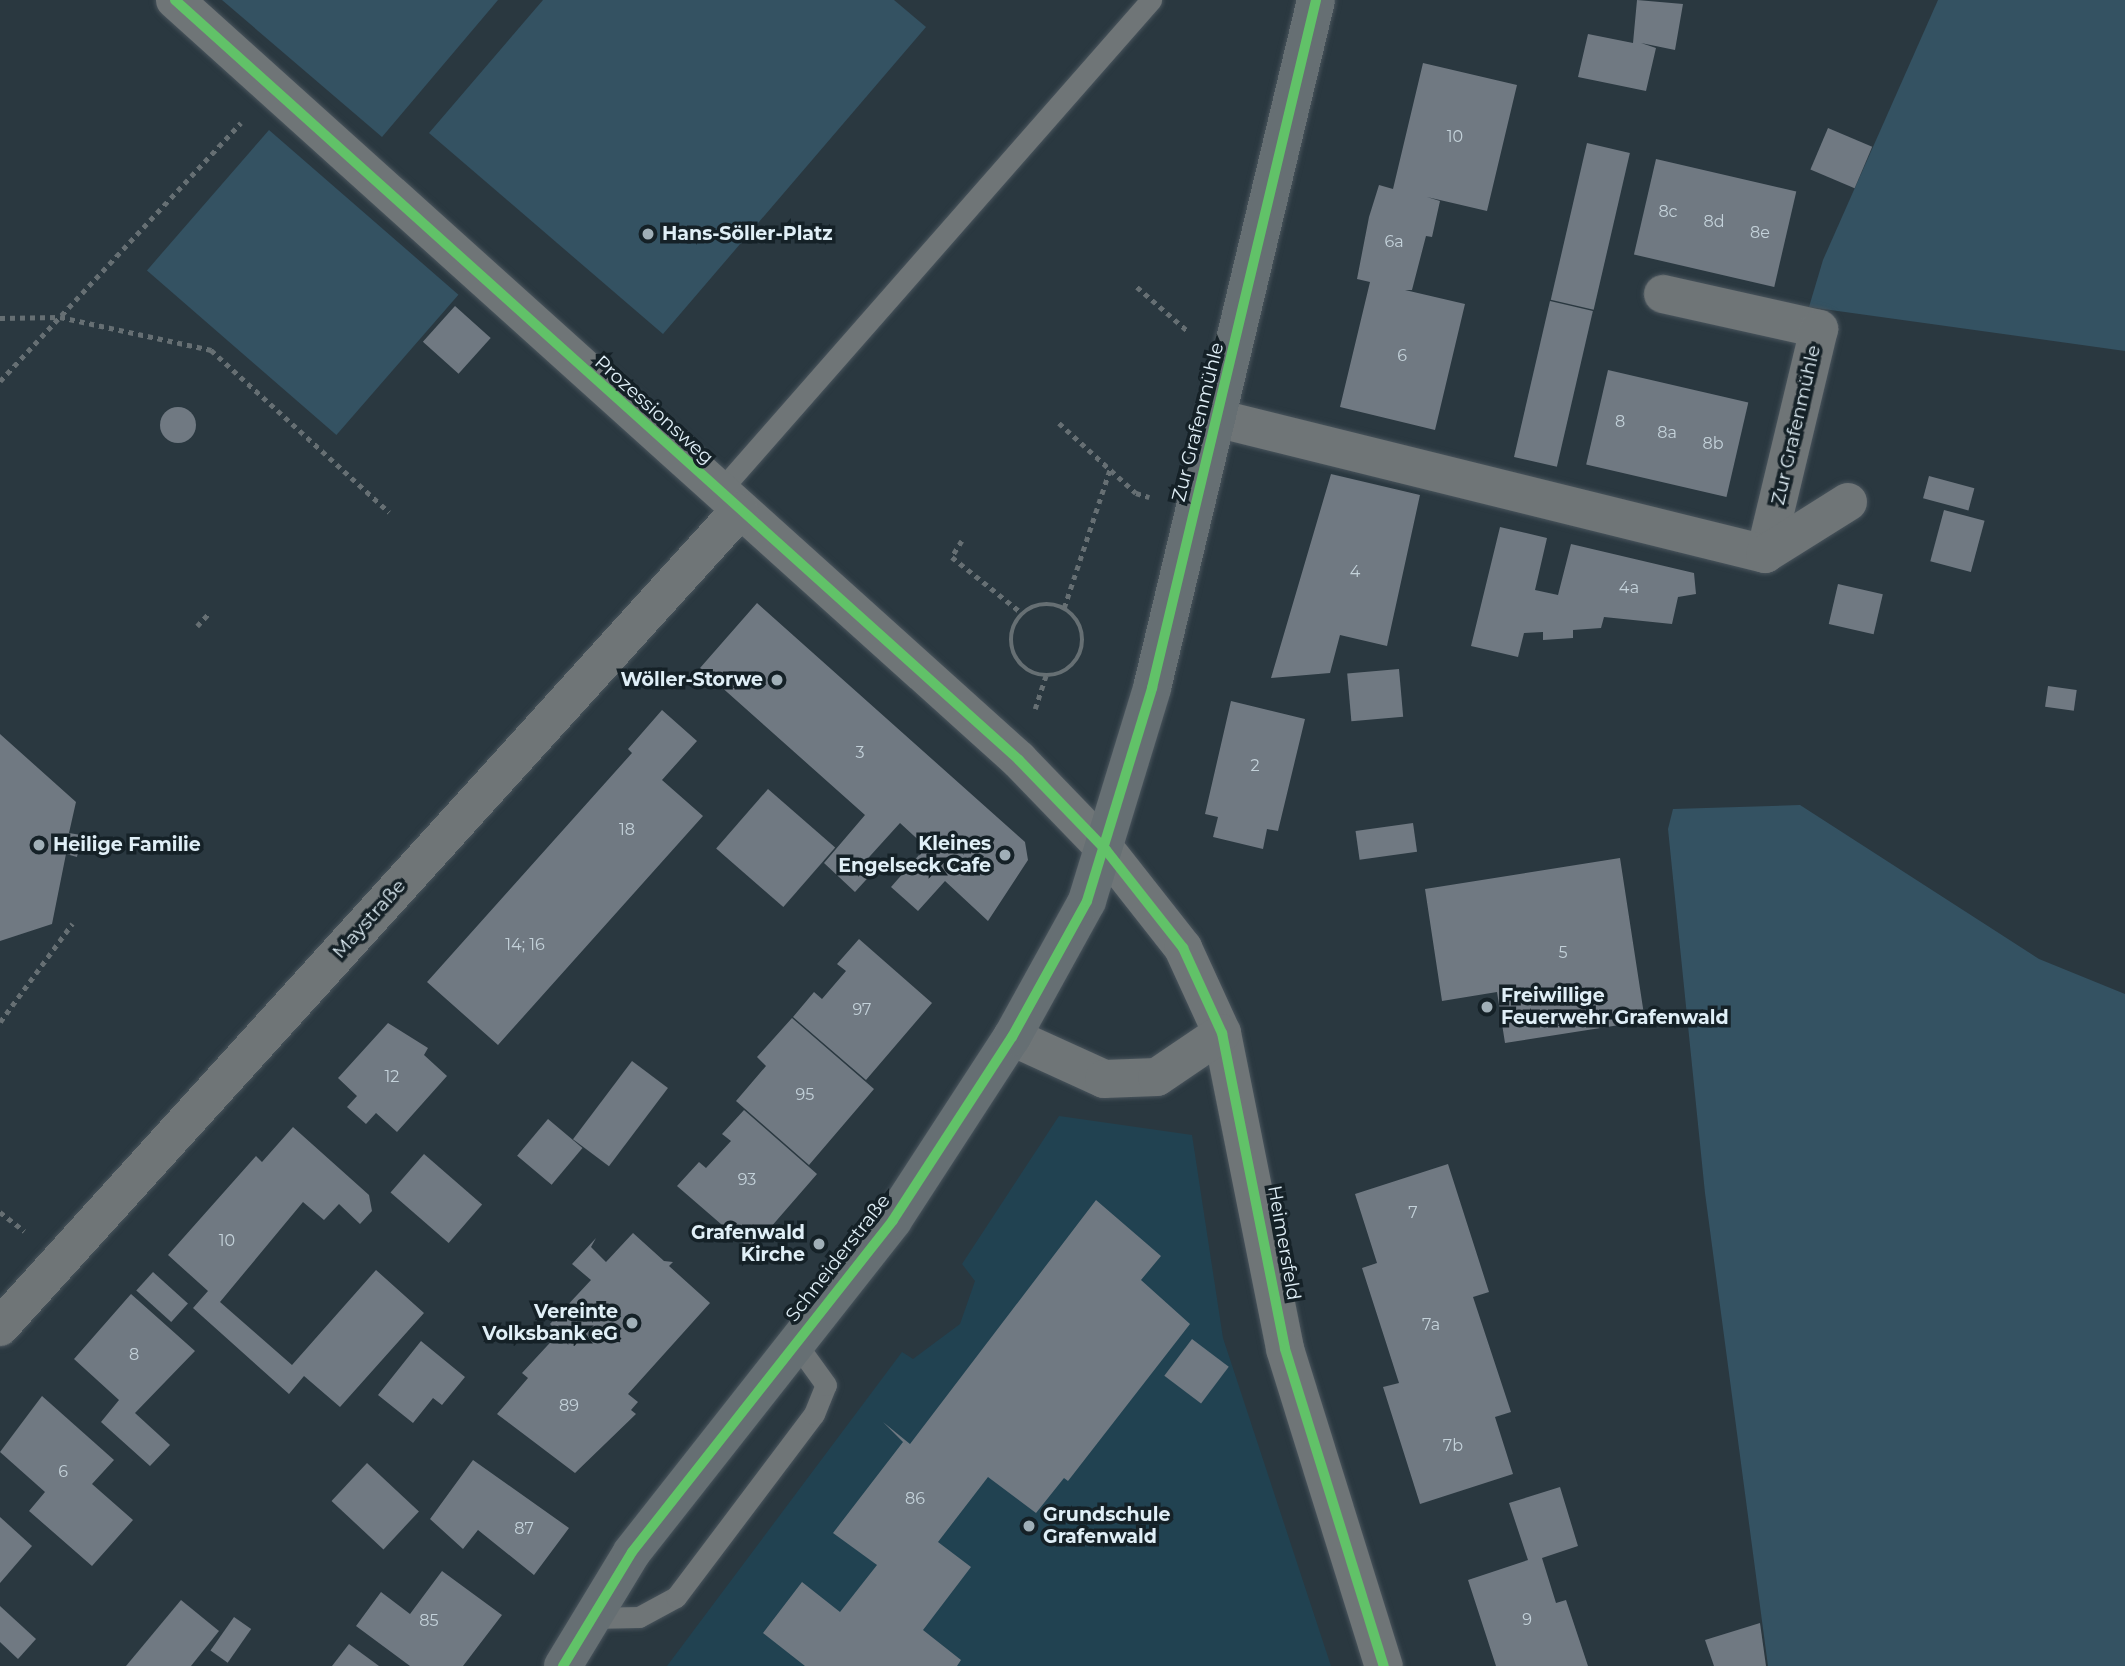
<!DOCTYPE html>
<html>
<head>
<meta charset="utf-8">
<style>
	body { margin:0 }
	#map { position:relative; width:2125px; height:1666px; overflow:hidden; background:#2a3840; font-family:Montserrat,sans-serif }
	div>[style] { position:absolute }
	[style*='--x'] { left:calc(var(--x)*1px); top:calc(var(--y)*1px); width:calc(var(--w)*1px); rotate:calc(var(--a)*1deg) }
	.built>* { inset:0; background:#214251 }
	.green>* { inset:0; background:#345262; transform-origin:0 0 }
	.building>* { inset:0; background:#707982; transform-origin:0 0 }
	.round { border-radius:50% }
	.path>* { height:4.5px; margin-top:-2.25px; transform-origin:0; background:repeating-linear-gradient(90deg,#666f73 0 5px,transparent 0 10px) }
	.path>.ring { margin:-2.25px; padding:0; box-sizing:content-box; background:none; border:4.5px solid #666f73; border-radius:50% }
	.roads { filter:drop-shadow(0 0 2px #49545c) drop-shadow(0 0 2px #49545c) }
	.lane>* { height:21px; margin:-10.5px; padding:0 10.5px; transform-origin:10.5px; border-radius:10.5px; background:#6f7577 }
	.street>* { height:38px; margin:-19px; padding:0 19px; transform-origin:19px; border-radius:19px; background:#6f7577 }
	.secondary>* { height:38px; margin:-19px; padding:0 19px; transform-origin:19px; border-radius:19px; background:#666f73 }
	.cycleway>* { height:10px; margin:-5px; padding:0 5px; transform-origin:5px; border-radius:5px; background:#61c268 }
	.dots>* { width:19px; height:19px; translate:-50% -50%; box-sizing:border-box; border:4px solid #152127; border-radius:50% }
	span { translate:-50% -50%; white-space:nowrap; text-align:center; line-height:1.15; -webkit-text-stroke:7px #152127; paint-order:stroke }
	.number-label { font-size:16px; color:#c4d2da }
	.number-label span { -webkit-text-stroke-width:0 }
	.poi-label { font-size:19px; color:#e0eff7; font-weight:700 }
	.left { translate:0 -50%; text-align:left }
	.right { translate:-100% -50%; text-align:right }
	.street-label { font-size:19px; color:#e0eff7 }
</style>
</head>
<body>
<div id="map">
	<div class="built">
		<i style="clip-path:polygon(1059px 1116px,1192px 1135px,1223px 1338px,1331px 1666px,667px 1666px,902px 1352px,913px 1359px,960px 1324px,975px 1281px,962px 1264px)"></i>
	</div>
	<div class="green">
		<i style="clip-path:polygon(222px 0,498px 0,382px 137px)"></i>
		<i style="clip-path:polygon(543px 0,894px 0,926px 27px,663px 334px,429px 133px)"></i>
		<i style="clip-path:polygon(1938px 0,2125px 0,2125px 351px,1809px 307px,1823px 260px)"></i>
		<i style="left:269px;top:130px;width:251px;height:186px;rotate:41deg"></i>
		<i style="clip-path:polygon(1800px 805px,2039px 959px,2125px 994px,2125px 1666px,1768px 1666px,1705px 1193px,1668px 829px,1673px 809px)"></i>
	</div>
	<div class="building">
		<i style="clip-path:polygon(1637px 0,1683px 4px,1675px 50px,1641px 43px,1656px 48px,1646px 91px,1578px 77px,1588px 34px,1633px 43px)"></i>
		<i style="clip-path:polygon(1423px 63px,1517px 85px,1487px 211px,1427px 197px,1440px 201px,1432px 237px,1426px 236px,1412px 290px,1405px 290px,1465px 304px,1435px 430px,1340px 407px,1370px 282px,1357px 279px,1369px 217px,1379px 185px,1393px 189px)"></i>
		<i style="left:1828px;top:128px;width:48px;height:45px;rotate:23deg"></i>
		<i style="left:1587px;top:143px;width:44px;height:161px;rotate:13deg"></i>
		<i style="left:1656px;top:159px;width:144px;height:98px;rotate:13deg"></i>
		<i style="left:1550px;top:301px;width:44px;height:160px;rotate:13deg"></i>
		<i style="left:455px;top:306px;width:48px;height:48px;rotate:42deg"></i>
		<i style="left:1608px;top:370px;width:144px;height:97px;rotate:13deg"></i>
		<i class="round" style="left:160px;top:407px;width:36px;height:36px"></i>
		<i style="clip-path:polygon(1331px 474px,1420px 495px,1387px 646px,1340px 635px,1330px 673px,1271px 678px)"></i>
		<i style="left:1929px;top:476px;width:47px;height:23px;rotate:15deg"></i>
		<i style="left:1944px;top:510px;width:42px;height:53px;rotate:15deg"></i>
		<i style="clip-path:polygon(1500px 527px,1547px 538px,1535px 590px,1558px 595px,1571px 544px,1694px 573px,1696px 594px,1678px 597px,1672px 624px,1604px 617px,1601px 628px,1573px 630px,1573px 638px,1543px 640px,1543px 632px,1524px 633px,1518px 657px,1471px 646px)"></i>
		<i style="left:1838px;top:584px;width:46px;height:41px;rotate:13deg"></i>
		<i style="clip-path:polygon(757px 603px,1025px 842px,1028px 860px,988px 921px,945px 881px,918px 911px,891px 887px,926px 847px,900px 823px,861px 866px,874px 871px,855px 892px,824px 863px,865px 815px,700px 668px)"></i>
		<i style="left:1399px;top:669px;width:48px;height:52px;rotate:85deg"></i>
		<i style="left:2048px;top:686px;width:29px;height:21px;rotate:8deg"></i>
		<i style="clip-path:polygon(1231px 701px,1305px 719px,1278px 831px,1267px 829px,1263px 849px,1213px 837px,1218px 817px,1205px 814px)"></i>
		<i style="clip-path:polygon(662px 710px,697px 741px,662px 780px,703px 816px,498px 1045px,427px 982px,632px 753px,628px 749px)"></i>
		<i style="clip-path:polygon(0 734px,76px 802px,69px 833px,81px 835px,77px 857px,66px 854px,52px 924px,0 941px)"></i>
		<i style="left:768px;top:789px;width:89px;height:79px;rotate:41deg"></i>
		<i style="left:1413px;top:823px;width:29px;height:58px;rotate:82deg"></i>
		<i style="clip-path:polygon(1620px 858px,1645px 1021px,1505px 1043px,1497px 992px,1442px 1001px,1425px 889px)"></i>
		<i style="clip-path:polygon(859px 939px,932px 1003px,866px 1080px,793px 1017px,814px 992px,822px 999px,846px 971px,837px 964px)"></i>
		<i style="clip-path:polygon(792px 1018px,874px 1089px,809px 1165px,736px 1101px,766px 1066px,757px 1057px)"></i>
		<i style="clip-path:polygon(388px 1023px,428px 1048px,424px 1055px,447px 1076px,397px 1132px,376px 1113px,366px 1124px,347px 1107px,357px 1096px,338px 1078px)"></i>
		<i style="left:632px;top:1061px;width:45px;height:98px;rotate:37deg"></i>
		<i style="clip-path:polygon(744px 1110px,817px 1174px,751px 1250px,677px 1186px,699px 1162px,706px 1168px,731px 1141px,722px 1134px)"></i>
		<i style="left:548px;top:1119px;width:45px;height:48px;rotate:40deg"></i>
		<i style="clip-path:polygon(293px 1127px,369px 1195px,372px 1211px,360px 1224px,339px 1204px,324px 1220px,303px 1202px,220px 1302px,292px 1365px,376px 1270px,424px 1313px,340px 1407px,304px 1376px,289px 1394px,193px 1308px,208px 1291px,168px 1255px,256px 1156px,262px 1162px)"></i>
		<i style="left:424px;top:1154px;width:77px;height:51px;rotate:41deg"></i>
		<i style="clip-path:polygon(1448px 1164px,1489px 1292px,1473px 1297px,1511px 1412px,1495px 1417px,1513px 1474px,1420px 1504px,1383px 1387px,1399px 1383px,1362px 1268px,1377px 1263px,1355px 1194px)"></i>
		<i style="clip-path:polygon(1096px 1200px,1161px 1256px,1141px 1280px,1190px 1324px,1068px 1481px,1064px 1478px,1036px 1513px,988px 1477px,938px 1542px,971px 1567px,923px 1630px,961px 1660px,957px 1666px,805px 1666px,763px 1633px,802px 1582px,840px 1612px,877px 1565px,833px 1533px,903px 1442px,883px 1422px,910px 1444px)"></i>
		<i style="clip-path:polygon(633px 1233px,664px 1261px,673px 1262px,669px 1266px,710px 1303px,628px 1394px,638px 1402px,631px 1410px,636px 1414px,575px 1473px,497px 1414px,528px 1378px,522px 1373px,559px 1333px,550px 1324px,591px 1280px,572px 1264px,596px 1238px,591px 1247px,606px 1262px)"></i>
		<i style="left:153px;top:1272px;width:47px;height:25px;rotate:42deg"></i>
		<i style="clip-path:polygon(131px 1294px,195px 1351px,135px 1413px,170px 1445px,150px 1466px,101px 1422px,119px 1400px,74px 1359px)"></i>
		<i style="left:1192px;top:1339px;width:46px;height:46px;rotate:37deg"></i>
		<i style="clip-path:polygon(421px 1341px,465px 1377px,442px 1405px,433px 1398px,413px 1423px,378px 1395px)"></i>
		<i style="clip-path:polygon(42px 1396px,114px 1460px,92px 1484px,133px 1520px,92px 1566px,29px 1511px,45px 1492px,0 1452px)"></i>
		<i style="clip-path:polygon(473px 1460px,569px 1528px,534px 1575px,478px 1530px,463px 1549px,430px 1519px)"></i>
		<i style="left:367px;top:1463px;width:71px;height:52px;rotate:43deg"></i>
		<i style="clip-path:polygon(1560px 1487px,1578px 1546px,1542px 1558px,1556px 1603px,1566px 1600px,1588px 1666px,1496px 1666px,1468px 1580px,1528px 1560px,1509px 1503px)"></i>
		<i style="clip-path:polygon(0 1517px,32px 1546px,0 1583px)"></i>
		<i style="clip-path:polygon(442px 1571px,502px 1615px,463px 1666px,410px 1666px,356px 1626px,381px 1592px,410px 1614px)"></i>
		<i style="clip-path:polygon(181px 1600px,219px 1631px,191px 1666px,126px 1666px)"></i>
		<i style="clip-path:polygon(0 1606px,36px 1639px,18px 1659px,0 1642px)"></i>
		<i style="left:234px;top:1617px;width:21px;height:41px;rotate:35deg"></i>
		<i style="clip-path:polygon(1760px 1623px,1766px 1666px,1714px 1666px,1705px 1640px)"></i>
		<i style="clip-path:polygon(349px 1644px,379px 1666px,332px 1666px)"></i>
	</div>
	<div class="path">
		<i style="--x:1137;--y:287;--w:69;--a:40.9"></i>
		<i style="--x:0;--y:318;--w:60;--a:-1"></i>
		<i style="--x:60;--y:317;--w:155;--a:12.3"></i>
		<i style="--x:211;--y:350;--w:241;--a:42.3"></i>
		<i style="--x:0;--y:381;--w:353;--a:-47"></i>
		<i style="--x:1059;--y:423;--w:104;--a:42.3"></i>
		<i style="--x:1136;--y:493;--w:14;--a:17"></i>
		<i style="--x:962;--y:541;--w:19;--a:122"></i>
		<i style="--x:952;--y:557;--w:90;--a:38.7"></i>
		<i class="ring" style="left:1011px;top:604px;width:67.5px;height:67.5px"></i>
		<i style="--x:1064;--y:608;--w:146;--a:-71.7"></i>
		<i style="--x:197;--y:626;--w:16;--a:-47"></i>
		<i style="--x:1035;--y:709;--w:35;--a:-72"></i>
		<i style="--x:0;--y:1022;--w:122;--a:-53.7"></i>
		<i style="--x:0;--y:1212;--w:31;--a:38"></i>
	</div>
	<div class="roads">
		<div class="lane">
			<i style="--x:719;--y:492;--w:655;--a:-48.72"></i>
			<i style="--x:591;--y:1618;--w:48;--a:-1.2"></i>
			<i style="--x:639;--y:1617;--w:42;--a:-28.4"></i>
			<i style="--x:676;--y:1597;--w:229;--a:-53"></i>
			<i style="--x:814;--y:1414;--w:31;--a:-68"></i>
			<i style="--x:826;--y:1385;--w:53;--a:-125.8"></i>
		</div>
		<div class="street">
			<i style="--x:175;--y:0;--w:1136;--a:42"></i>
			<i style="--x:1019;--y:760;--w:125;--a:46"></i>
			<i style="--x:1106;--y:850;--w:125;--a:51.8"></i>
			<i style="--x:1183;--y:948;--w:94;--a:65.4"></i>
			<i style="--x:1222;--y:1033;--w:322;--a:78.7"></i>
			<i style="--x:1285;--y:1349;--w:332;--a:72.7"></i>
			<i style="--x:1663;--y:294;--w:160;--a:12.6"></i>
			<i style="--x:1819;--y:329;--w:231;--a:103.5"></i>
			<i style="--x:1216;--y:418;--w:566;--a:13.91"></i>
			<i style="--x:1765;--y:554;--w:98;--a:-32.1"></i>
			<i style="--x:1012;--y:1037;--w:101;--a:24.5"></i>
			<i style="--x:1104;--y:1079;--w:53;--a:-2.2"></i>
			<i style="--x:1157;--y:1077;--w:78;--a:-34.1"></i>
			<i style="--x:0;--y:1327;--w:1101;--a:-47.83"></i>
		</div>
		<div class="secondary">
			<i style="--x:563;--y:1666;--w:133;--a:-58.8"></i>
			<i style="--x:632;--y:1552;--w:422;--a:-51.8"></i>
			<i style="--x:893;--y:1220;--w:218;--a:-57"></i>
			<i style="--x:1012;--y:1037;--w:155;--a:-61.1"></i>
			<i style="--x:1087;--y:901;--w:223;--a:-73"></i>
			<i style="--x:1152;--y:688;--w:707;--a:-76.59"></i>
		</div>
	</div>
	<div class="cycleway">
		<i style="--x:175;--y:0;--w:1136;--a:42"></i>
		<i style="--x:1019;--y:760;--w:125;--a:46"></i>
		<i style="--x:1106;--y:850;--w:125;--a:51.8"></i>
		<i style="--x:1183;--y:948;--w:94;--a:65.4"></i>
		<i style="--x:1222;--y:1033;--w:322;--a:78.7"></i>
		<i style="--x:1285;--y:1349;--w:332;--a:72.7"></i>
		<i style="--x:563;--y:1666;--w:133;--a:-58.8"></i>
		<i style="--x:632;--y:1552;--w:422;--a:-51.8"></i>
		<i style="--x:893;--y:1220;--w:218;--a:-57"></i>
		<i style="--x:1012;--y:1037;--w:155;--a:-61.1"></i>
		<i style="--x:1087;--y:901;--w:223;--a:-73"></i>
		<i style="--x:1152;--y:688;--w:707;--a:-76.59"></i>
	</div>
	<div class="dots">
		<i style="left:648px;top:234px;background:#a0afb7"></i>
		<i style="left:777px;top:680px;background:#a0afb7"></i>
		<i style="left:39px;top:845px;background:#a0afb7"></i>
		<i style="left:1005px;top:855px;background:#a0afb7"></i>
		<i style="left:1487px;top:1007px;background:#a0afb7"></i>
		<i style="left:819px;top:1244px;background:#a0afb7"></i>
		<i style="left:632px;top:1323px;background:#a0afb7"></i>
		<i style="left:1029px;top:1526px;background:#a0afb7"></i>
	</div>
	<div class="number-label">
		<span style="left:1455px;top:137px">10</span>
		<span style="left:1668px;top:212px">8c</span>
		<span style="left:1714px;top:222px">8d</span>
		<span style="left:1760px;top:233px">8e</span>
		<span style="left:1394px;top:242px">6a</span>
		<span style="left:1402px;top:356px">6</span>
		<span style="left:1620px;top:422px">8</span>
		<span style="left:1667px;top:433px">8a</span>
		<span style="left:1713px;top:444px">8b</span>
		<span style="left:1355px;top:572px">4</span>
		<span style="left:1629px;top:588px">4a</span>
		<span style="left:860px;top:753px">3</span>
		<span style="left:1255px;top:766px">2</span>
		<span style="left:627px;top:830px">18</span>
		<span style="left:525px;top:945px">14; 16</span>
		<span style="left:1563px;top:953px">5</span>
		<span style="left:862px;top:1010px">97</span>
		<span style="left:392px;top:1077px">12</span>
		<span style="left:805px;top:1095px">95</span>
		<span style="left:747px;top:1180px">93</span>
		<span style="left:1413px;top:1213px">7</span>
		<span style="left:227px;top:1241px">10</span>
		<span style="left:1431px;top:1325px">7a</span>
		<span style="left:134px;top:1355px">8</span>
		<span style="left:569px;top:1406px">89</span>
		<span style="left:1453px;top:1446px">7b</span>
		<span style="left:63px;top:1472px">6</span>
		<span style="left:915px;top:1499px">86</span>
		<span style="left:524px;top:1529px">87</span>
		<span style="left:1527px;top:1620px">9</span>
		<span style="left:429px;top:1621px">85</span>
	</div>
	<div class="poi-label">
		<span class="left" style="left:662px;top:234px">Hans-Söller-Platz</span>
		<span class="right" style="left:763px;top:680px">Wöller-Storwe</span>
		<span class="right" style="left:991px;top:855px">Kleines<br>Engelseck Cafe</span>
		<span class="left" style="left:53px;top:845px">Heilige Familie</span>
		<span class="left" style="left:1501px;top:1007px">Freiwillige<br>Feuerwehr Grafenwald</span>
		<span class="right" style="left:805px;top:1244px">Grafenwald<br>Kirche</span>
		<span class="right" style="left:618px;top:1323px">Vereinte<br>Volksbank eG</span>
		<span class="left" style="left:1043px;top:1526px">Grundschule<br>Grafenwald</span>
	</div>
	<div class="street-label">
		<span style="left:654px;top:410px;rotate:42deg">Prozessionsweg</span>
		<span style="left:1198px;top:422px;rotate:-76deg">Zur Grafenmühle</span>
		<span style="left:1796px;top:425px;rotate:-77deg">Zur Grafenmühle</span>
		<span style="left:369px;top:919px;rotate:-48deg">Maystraße</span>
		<span style="left:1284px;top:1243px;rotate:80deg">Heimersfeld</span>
		<span style="left:838px;top:1258px;rotate:-52deg">Schneiderstraße</span>
	</div>
</div>
</body>
</html>
